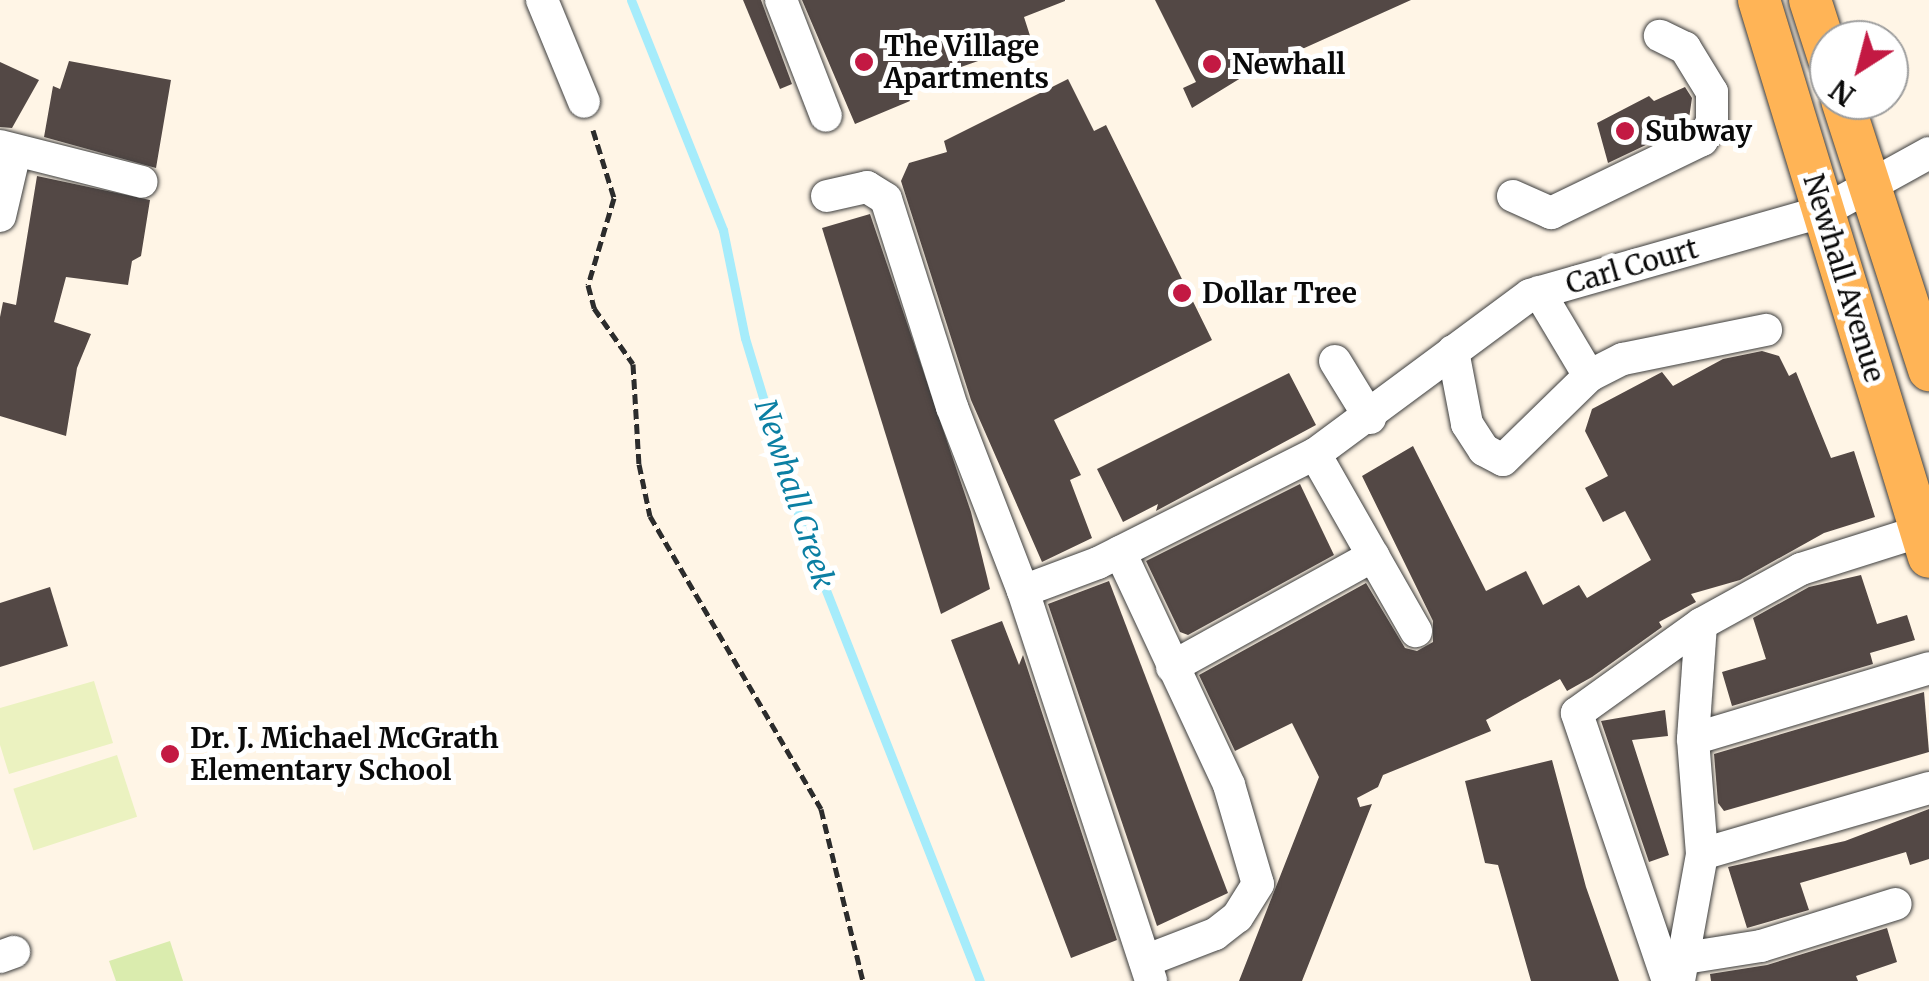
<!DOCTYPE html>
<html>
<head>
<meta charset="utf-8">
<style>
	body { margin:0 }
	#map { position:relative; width:1929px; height:981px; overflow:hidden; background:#fff5e6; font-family:Merriweather,serif }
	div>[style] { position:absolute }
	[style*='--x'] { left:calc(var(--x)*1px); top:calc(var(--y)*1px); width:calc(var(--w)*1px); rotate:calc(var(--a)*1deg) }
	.green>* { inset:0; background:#daecae }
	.pitch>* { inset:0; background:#ebf2c0; transform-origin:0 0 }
	.stream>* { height:9px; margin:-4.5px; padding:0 4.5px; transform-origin:4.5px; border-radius:4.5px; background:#a6ecfb }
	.building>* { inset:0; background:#534845 }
	.path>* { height:5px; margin-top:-2.5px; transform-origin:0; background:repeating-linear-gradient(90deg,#2c2c2c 0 10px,transparent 0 15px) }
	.roads { filter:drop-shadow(0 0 2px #3d3d3d) drop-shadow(0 0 2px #3d3d3d) }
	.minor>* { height:32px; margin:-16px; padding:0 16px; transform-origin:16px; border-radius:16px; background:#fff }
	.major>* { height:42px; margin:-21px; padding:0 21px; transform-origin:21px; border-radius:21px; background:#ffb456 }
	.dots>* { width:28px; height:28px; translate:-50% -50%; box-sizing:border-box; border:5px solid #fff; border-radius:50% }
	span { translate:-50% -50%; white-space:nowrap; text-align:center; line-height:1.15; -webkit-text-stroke:10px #fff; paint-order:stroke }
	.poi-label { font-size:28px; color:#0a0a0a; font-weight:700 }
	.left { translate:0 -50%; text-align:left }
	.street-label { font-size:28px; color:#0a0a0a }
	.water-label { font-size:30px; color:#0b7fa3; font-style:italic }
	.north { position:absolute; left:1809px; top:20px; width:100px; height:100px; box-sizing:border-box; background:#fff; border:2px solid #9d9d9d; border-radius:50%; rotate:216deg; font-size:28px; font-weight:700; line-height:40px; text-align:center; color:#0a0a0a }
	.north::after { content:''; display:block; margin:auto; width:35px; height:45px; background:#c31943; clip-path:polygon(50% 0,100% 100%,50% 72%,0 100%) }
</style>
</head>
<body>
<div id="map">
	<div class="green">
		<i style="clip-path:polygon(170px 941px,183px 981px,116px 981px,109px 961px)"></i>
	</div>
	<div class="pitch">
		<i style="clip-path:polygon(94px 681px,113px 743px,9px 774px,0 745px,0 708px)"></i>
		<i style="left:117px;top:755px;width:65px;height:109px;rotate:72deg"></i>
	</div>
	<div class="stream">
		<i style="--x:631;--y:0;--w:248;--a:68.2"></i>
		<i style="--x:723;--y:230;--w:110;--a:78.5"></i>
		<i style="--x:745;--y:338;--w:208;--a:73.2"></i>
		<i style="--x:805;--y:537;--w:477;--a:68.5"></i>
	</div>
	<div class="building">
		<i style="clip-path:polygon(743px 0,761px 0,792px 84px,780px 89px)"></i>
		<i style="clip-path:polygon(802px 0,1065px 0,1065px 1px,1024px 17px,1032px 42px,904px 87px,910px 101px,855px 124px)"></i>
		<i style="clip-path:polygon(1155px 0,1411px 0,1249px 73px,1192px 108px,1183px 88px,1196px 82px)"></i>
		<i style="clip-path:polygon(69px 61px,171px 80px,156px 168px,44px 137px,53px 86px,60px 89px)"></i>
		<i style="clip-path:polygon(0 62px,39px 80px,12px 128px,0 127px)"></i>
		<i style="clip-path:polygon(1068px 79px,1094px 131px,1106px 125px,1212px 340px,1054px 420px,1081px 475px,1070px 480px,1092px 538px,1042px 562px,971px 400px,901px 181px,909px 163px,947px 152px,944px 141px)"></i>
		<i style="clip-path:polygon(1685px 87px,1692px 98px,1688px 125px,1608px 163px,1597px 123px,1649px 96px,1654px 101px)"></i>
		<i style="clip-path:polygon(37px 176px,150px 200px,141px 256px,132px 261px,128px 285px,66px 277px,54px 322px,91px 334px,77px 368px,66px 436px,0 416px,0 317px,3px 302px,16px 305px)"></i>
		<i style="clip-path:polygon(870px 214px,971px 512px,990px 589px,941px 614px,822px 228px)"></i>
		<i style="clip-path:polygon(1762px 351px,1779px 356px,1789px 376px,1796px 372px,1831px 458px,1854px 451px,1875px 517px,1824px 533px,1740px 580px,1691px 594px,1696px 602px,1659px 622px,1662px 627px,1592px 677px,1567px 691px,1560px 679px,1486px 720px,1491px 731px,1383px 775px,1378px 787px,1357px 798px,1360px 807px,1372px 804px,1302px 981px,1239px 981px,1319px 777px,1292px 723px,1235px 751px,1199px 675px,1366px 583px,1405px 648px,1417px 651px,1433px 642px,1433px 621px,1362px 476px,1413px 446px,1486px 591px,1526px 571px,1543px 605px,1579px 585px,1587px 598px,1651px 560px,1625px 511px,1603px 522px,1585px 488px,1608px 476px,1585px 431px,1592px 409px,1662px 372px,1673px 386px,1723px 359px)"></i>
		<i style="clip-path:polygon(1289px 373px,1316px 425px,1156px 511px,1158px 504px,1123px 522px,1097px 469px)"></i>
		<i style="clip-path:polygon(1300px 484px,1334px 555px,1188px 635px,1180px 632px,1146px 561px)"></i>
		<i style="clip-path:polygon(1861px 575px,1877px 624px,1907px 615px,1915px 640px,1870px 653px,1873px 664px,1732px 706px,1722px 672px,1766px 659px,1753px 618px,1809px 587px)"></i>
		<i style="clip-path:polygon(1109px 581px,1228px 893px,1157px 926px,1048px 604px)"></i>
		<i style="clip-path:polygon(50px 587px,68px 646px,0 667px,0 603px)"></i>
		<i style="clip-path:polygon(1002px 621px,1019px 665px,1023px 655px,1117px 940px,1071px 958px,951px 640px)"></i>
		<i style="clip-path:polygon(1924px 692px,1929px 752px,1724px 811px,1718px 803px,1714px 754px)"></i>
		<i style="clip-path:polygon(1665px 710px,1668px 736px,1632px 740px,1669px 855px,1649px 862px,1601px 721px)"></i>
		<i style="clip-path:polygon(1552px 760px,1586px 887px,1619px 981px,1531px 981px,1498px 865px,1485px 863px,1465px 781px)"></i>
		<i style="clip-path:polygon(1929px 809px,1929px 859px,1910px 865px,1906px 852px,1800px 883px,1809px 910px,1747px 928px,1728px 867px,1845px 841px)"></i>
		<i style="clip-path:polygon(1887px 928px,1897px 962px,1856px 976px,1858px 981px,1711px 981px,1710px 974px,1767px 965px)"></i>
	</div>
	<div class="path">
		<i style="--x:593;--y:130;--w:71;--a:72.8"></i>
		<i style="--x:614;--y:198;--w:91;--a:106.6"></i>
		<i style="--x:588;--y:285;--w:24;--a:75"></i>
		<i style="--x:594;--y:308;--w:68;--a:55.1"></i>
		<i style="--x:633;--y:364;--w:100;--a:86.6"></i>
		<i style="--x:639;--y:464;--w:53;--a:78.1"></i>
		<i style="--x:650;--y:516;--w:339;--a:59.7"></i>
		<i style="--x:821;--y:809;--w:177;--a:76.3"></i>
	</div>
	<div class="roads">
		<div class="minor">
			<i style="--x:542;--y:0;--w:110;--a:67.6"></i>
			<i style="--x:781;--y:0;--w:124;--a:68.8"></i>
			<i style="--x:0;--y:146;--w:146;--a:14.2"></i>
			<i style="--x:827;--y:196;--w:41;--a:-12.7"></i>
			<i style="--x:867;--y:187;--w:22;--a:32"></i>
			<i style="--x:886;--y:199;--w:218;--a:72.4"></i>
			<i style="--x:952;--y:407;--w:197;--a:68.9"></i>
			<i style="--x:1023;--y:591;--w:80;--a:-20.5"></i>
			<i style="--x:1098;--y:563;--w:243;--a:-26.7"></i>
			<i style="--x:1315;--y:454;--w:204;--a:60.3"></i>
			<i style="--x:1513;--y:196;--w:42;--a:24.1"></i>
			<i style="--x:1551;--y:213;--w:168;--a:-25.8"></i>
			<i style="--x:1702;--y:140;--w:21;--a:-61"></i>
			<i style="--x:1712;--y:122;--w:30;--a:-90"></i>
			<i style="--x:1712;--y:92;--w:52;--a:-121.5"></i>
			<i style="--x:1685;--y:48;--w:28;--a:-154"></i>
			<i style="--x:0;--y:216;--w:66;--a:-76.8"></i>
			<i style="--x:1539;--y:292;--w:98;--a:59.2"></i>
			<i style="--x:1453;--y:351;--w:74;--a:79.1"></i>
			<i style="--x:1467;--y:424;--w:31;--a:57"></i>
			<i style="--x:1484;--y:450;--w:21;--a:28"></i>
			<i style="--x:1503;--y:460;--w:120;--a:-44.3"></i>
			<i style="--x:1589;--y:376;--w:38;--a:-27"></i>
			<i style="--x:1623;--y:359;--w:146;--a:-11.5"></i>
			<i style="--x:1335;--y:361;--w:67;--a:58.4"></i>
			<i style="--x:1315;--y:454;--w:267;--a:-36.5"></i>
			<i style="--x:1530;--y:295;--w:306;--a:-15.9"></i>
			<i style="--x:1824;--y:211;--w:120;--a:-28.9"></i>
			<i style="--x:1120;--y:552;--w:257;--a:64.9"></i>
			<i style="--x:1229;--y:785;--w:103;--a:73.7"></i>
			<i style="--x:1258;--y:884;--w:39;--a:122"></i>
			<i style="--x:1237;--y:917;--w:28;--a:142"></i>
			<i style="--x:1215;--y:934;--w:75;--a:158.9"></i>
			<i style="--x:1023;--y:591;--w:410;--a:71.8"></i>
			<i style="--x:1172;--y:667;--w:230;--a:-28.9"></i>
			<i style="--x:1693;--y:739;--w:246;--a:-16.7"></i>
			<i style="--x:1702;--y:854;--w:236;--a:-16.2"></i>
			<i style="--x:0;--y:957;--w:15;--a:-20"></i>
			<i style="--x:1666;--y:961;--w:96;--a:-9"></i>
			<i style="--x:1761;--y:946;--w:141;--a:-17.3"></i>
			<i style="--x:1668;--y:981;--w:283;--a:-108.8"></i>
			<i style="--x:1577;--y:713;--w:153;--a:-35.7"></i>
			<i style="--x:1701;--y:624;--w:114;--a:-28.8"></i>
			<i style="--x:1801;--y:569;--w:126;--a:-17.6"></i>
			<i style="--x:1679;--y:981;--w:129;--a:-79.7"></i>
			<i style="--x:1702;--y:854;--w:115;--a:-94.5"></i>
			<i style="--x:1693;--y:739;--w:115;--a:-86"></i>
		</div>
		<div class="major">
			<i style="--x:1759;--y:0;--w:582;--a:73.03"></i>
			<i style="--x:1810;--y:0;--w:62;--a:72.1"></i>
			<i style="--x:1842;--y:100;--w:284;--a:72.1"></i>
		</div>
	</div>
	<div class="dots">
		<i style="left:864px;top:62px;background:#c31943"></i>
		<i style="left:1212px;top:64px;background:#c31943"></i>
		<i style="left:1625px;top:131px;background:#c31943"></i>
		<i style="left:1182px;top:293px;background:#c31943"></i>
		<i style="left:170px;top:754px;background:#c31943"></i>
	</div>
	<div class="poi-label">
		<span class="left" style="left:884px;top:62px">The Village<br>Apartments</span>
		<span class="left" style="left:1232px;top:64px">Newhall</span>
		<span class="left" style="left:1645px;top:131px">Subway</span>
		<span class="left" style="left:1202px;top:293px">Dollar Tree</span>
		<span class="left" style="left:190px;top:754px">Dr. J. Michael McGrath<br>Elementary School</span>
	</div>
	<div class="street-label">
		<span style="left:1632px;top:266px;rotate:-16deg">Carl Court</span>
		<span style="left:1844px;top:278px;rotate:73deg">Newhall Avenue</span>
	</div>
	<div class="water-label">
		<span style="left:795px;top:494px;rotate:72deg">Newhall Creek</span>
	</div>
	<div class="north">N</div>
</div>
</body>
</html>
